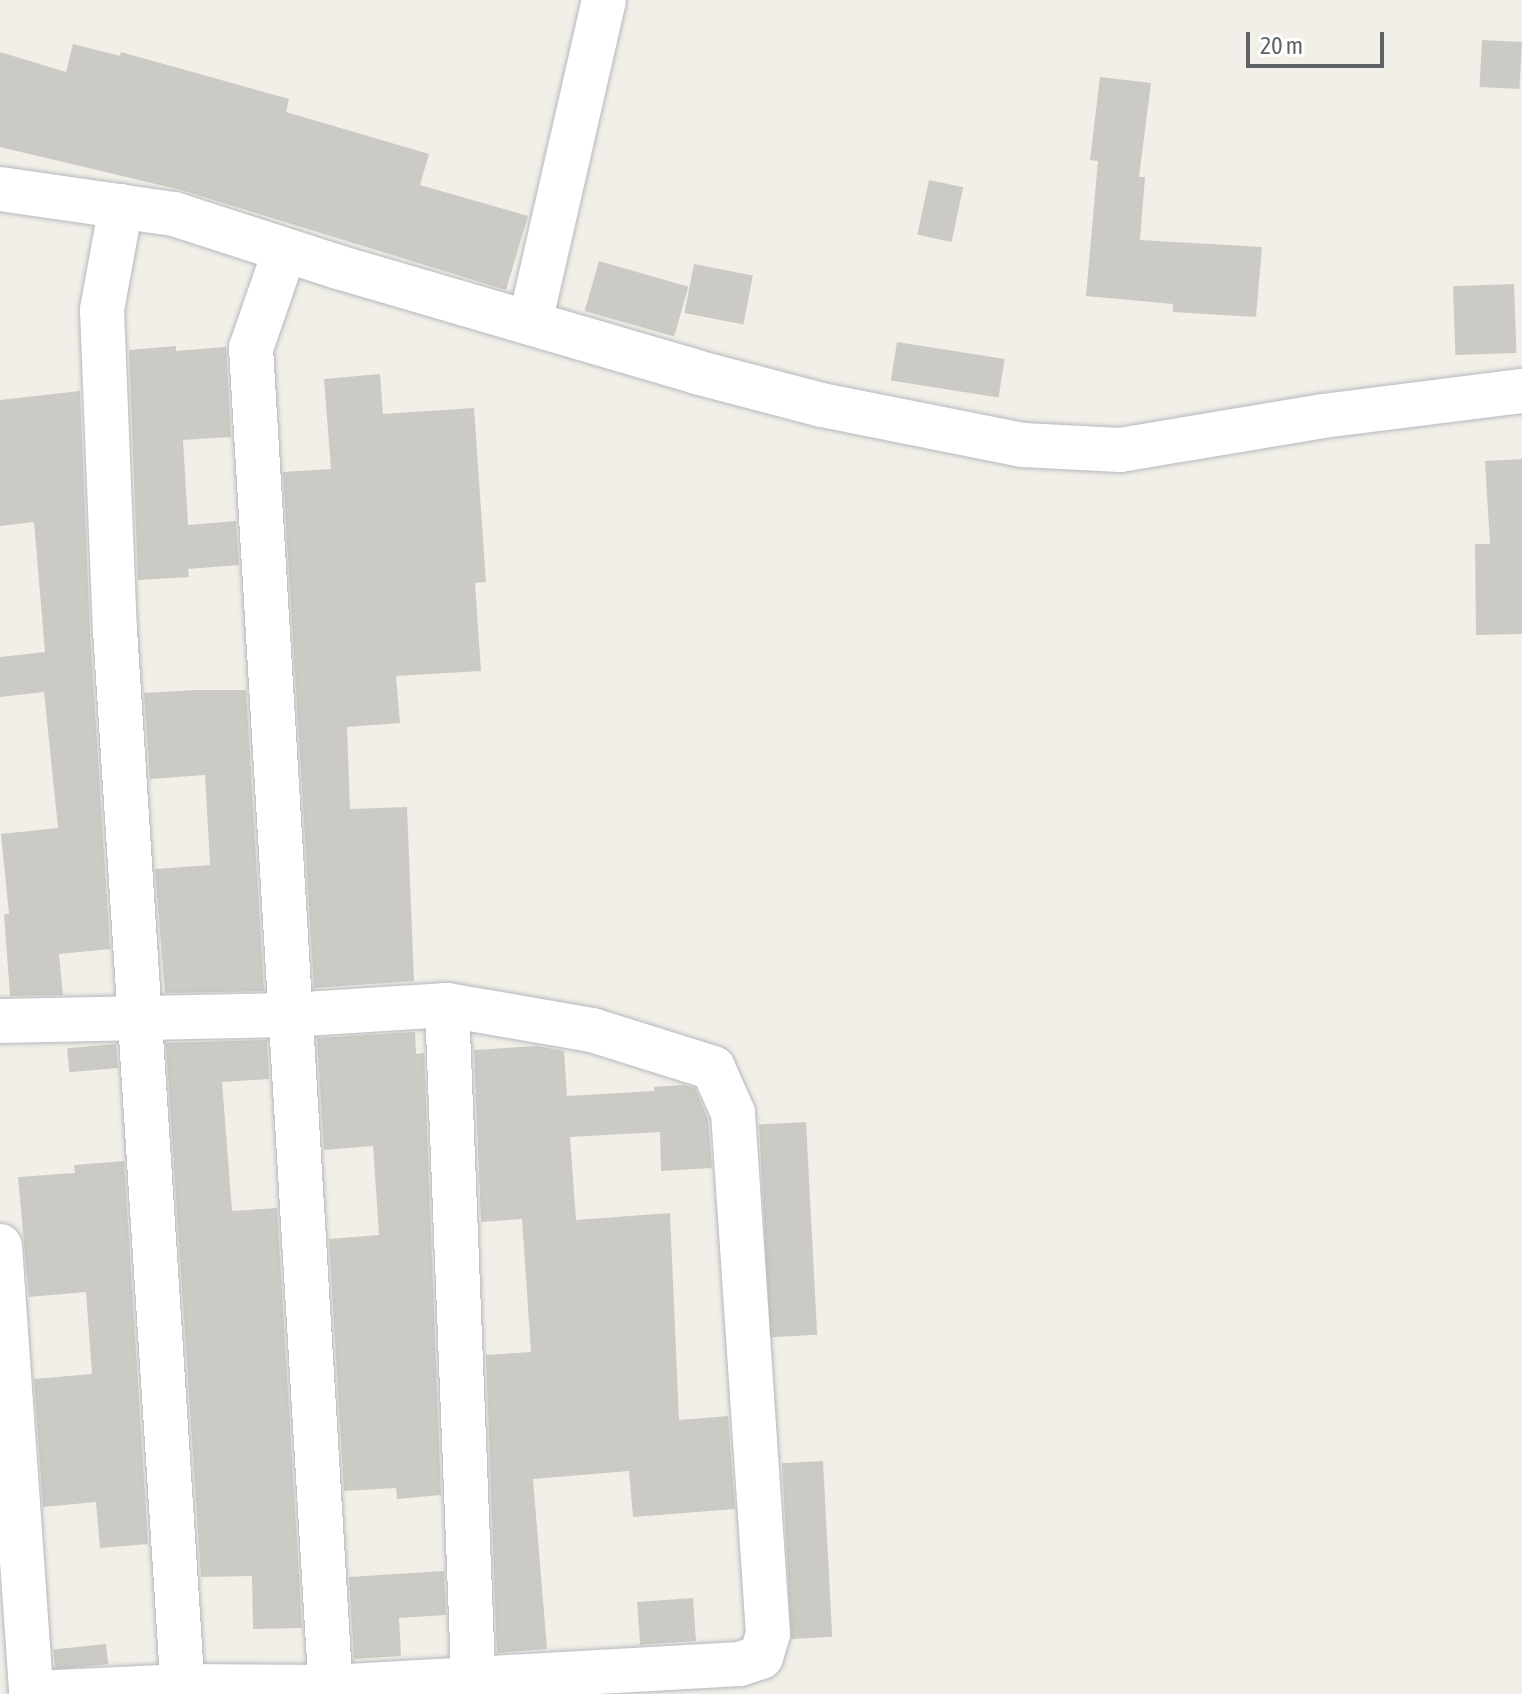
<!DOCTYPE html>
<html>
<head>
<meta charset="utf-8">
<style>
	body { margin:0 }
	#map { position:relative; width:1522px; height:1694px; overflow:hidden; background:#f1efe8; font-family:"Asap Condensed",sans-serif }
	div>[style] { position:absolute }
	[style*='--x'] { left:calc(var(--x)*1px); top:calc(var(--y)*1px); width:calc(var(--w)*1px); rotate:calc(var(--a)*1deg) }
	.building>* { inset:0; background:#cccac5; transform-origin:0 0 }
	.roads { filter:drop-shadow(0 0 2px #b5b8bc) drop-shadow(0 0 2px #b5b8bc) }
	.minor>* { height:44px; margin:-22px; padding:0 22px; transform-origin:22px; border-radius:22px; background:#fff }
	span { translate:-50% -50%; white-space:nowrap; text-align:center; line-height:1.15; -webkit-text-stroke:8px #fff; paint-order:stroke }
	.scale { position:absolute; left:1246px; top:32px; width:138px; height:36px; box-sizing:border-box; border:4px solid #5f6368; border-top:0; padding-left:10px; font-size:24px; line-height:28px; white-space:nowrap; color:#5f6368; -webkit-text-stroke:6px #fff; paint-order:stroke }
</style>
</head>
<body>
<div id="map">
	<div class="building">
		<i style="left:1482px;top:40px;width:40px;height:47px;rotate:3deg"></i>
		<i style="clip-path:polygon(73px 44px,120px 56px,121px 52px,289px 99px,286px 112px,429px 154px,420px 185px,528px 216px,506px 290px,181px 190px,0 147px,0 52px,66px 72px)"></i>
		<i style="clip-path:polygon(1100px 77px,1151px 83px,1139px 177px,1145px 177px,1140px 240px,1262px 247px,1256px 317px,1173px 312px,1173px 304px,1086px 296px,1098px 161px,1090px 160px)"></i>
		<i style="left:929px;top:180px;width:35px;height:56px;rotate:12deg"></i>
		<i style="left:599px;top:261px;width:93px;height:52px;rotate:16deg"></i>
		<i style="left:694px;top:264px;width:60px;height:50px;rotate:11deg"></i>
		<i style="left:1514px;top:284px;width:69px;height:61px;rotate:88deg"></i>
		<i style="left:897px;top:342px;width:109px;height:39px;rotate:9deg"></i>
		<i style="clip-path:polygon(176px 346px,176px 351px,226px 347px,231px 437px,183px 440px,188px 525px,236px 521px,239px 565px,188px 569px,189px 577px,138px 580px,129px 350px)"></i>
		<i style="clip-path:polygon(380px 374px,383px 414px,474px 408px,486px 582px,475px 583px,481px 671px,396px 676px,400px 723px,347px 727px,350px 809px,407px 807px,414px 981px,314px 988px,283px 472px,331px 469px,324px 379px)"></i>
		<i style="clip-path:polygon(80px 391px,90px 632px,110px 949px,59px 954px,63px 995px,10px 996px,4px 914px,9px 914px,1px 834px,58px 828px,44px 692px,0 697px,0 657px,45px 652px,34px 522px,0 526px,0 400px)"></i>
		<i style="clip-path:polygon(1522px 459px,1522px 634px,1476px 635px,1475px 544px,1490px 544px,1485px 461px)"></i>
		<i style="clip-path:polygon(194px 690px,246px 690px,264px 991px,165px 993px,155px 869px,210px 865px,205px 775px,150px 779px,144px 693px)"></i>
		<i style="clip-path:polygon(415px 1032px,416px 1054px,424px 1053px,441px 1495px,397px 1499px,396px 1488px,344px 1491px,329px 1239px,379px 1235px,373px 1146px,324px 1150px,317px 1038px)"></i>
		<i style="clip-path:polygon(267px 1040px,269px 1079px,222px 1082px,232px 1211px,277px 1208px,302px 1628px,253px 1629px,252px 1576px,201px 1577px,166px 1043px)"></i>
		<i style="left:116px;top:1044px;width:24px;height:49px;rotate:85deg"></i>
		<i style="clip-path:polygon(537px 1046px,564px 1051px,567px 1096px,654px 1091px,654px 1087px,684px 1085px,695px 1088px,708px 1119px,712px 1168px,661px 1171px,660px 1132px,570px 1137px,576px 1220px,670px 1213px,679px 1420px,728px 1416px,735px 1509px,633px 1517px,629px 1471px,533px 1479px,547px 1649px,497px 1653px,486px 1355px,531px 1352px,522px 1219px,481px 1222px,474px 1050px)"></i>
		<i style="left:806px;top:1122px;width:213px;height:47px;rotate:87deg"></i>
		<i style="clip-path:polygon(124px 1161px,148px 1544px,100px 1548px,96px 1502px,43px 1507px,34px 1379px,92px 1374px,86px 1292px,29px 1297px,18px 1177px,75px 1173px,74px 1165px)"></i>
		<i style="left:823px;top:1461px;width:176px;height:41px;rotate:87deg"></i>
		<i style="clip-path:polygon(444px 1571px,446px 1615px,399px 1618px,401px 1656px,354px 1659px,349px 1577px)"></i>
		<i style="left:693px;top:1598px;width:43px;height:56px;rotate:86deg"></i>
		<i style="left:106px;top:1644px;width:20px;height:53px;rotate:84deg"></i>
	</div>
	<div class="roads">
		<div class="minor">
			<i style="--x:0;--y:189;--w:176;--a:8.2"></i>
			<i style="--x:174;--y:214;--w:172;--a:17.9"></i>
			<i style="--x:338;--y:267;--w:373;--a:16.3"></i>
			<i style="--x:696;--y:372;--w:130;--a:14.7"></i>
			<i style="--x:822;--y:405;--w:205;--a:11.3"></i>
			<i style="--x:1023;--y:445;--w:97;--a:3"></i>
			<i style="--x:1120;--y:450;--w:206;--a:-9.5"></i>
			<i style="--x:1323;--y:416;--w:201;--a:-7.2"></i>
			<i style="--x:121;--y:206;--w:106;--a:100.4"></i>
			<i style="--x:102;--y:310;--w:320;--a:87.7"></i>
			<i style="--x:115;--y:630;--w:1066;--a:86.34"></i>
			<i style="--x:285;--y:250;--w:104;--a:109.1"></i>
			<i style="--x:251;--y:348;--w:1348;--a:86.6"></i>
			<i style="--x:530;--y:323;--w:331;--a:-77.1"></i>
			<i style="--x:447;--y:1005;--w:690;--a:87.76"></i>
			<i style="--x:0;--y:1021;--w:289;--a:-1.2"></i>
			<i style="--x:289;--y:1015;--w:158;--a:-3.6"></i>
			<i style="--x:447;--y:1005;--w:147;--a:9.8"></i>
			<i style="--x:592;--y:1030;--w:127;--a:17.4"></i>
			<i style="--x:713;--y:1068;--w:49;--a:66"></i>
			<i style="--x:733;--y:1113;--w:522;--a:86.16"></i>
			<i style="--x:768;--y:1634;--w:24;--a:107"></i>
			<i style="--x:761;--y:1657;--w:22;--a:162"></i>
			<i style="--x:740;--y:1664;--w:410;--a:176.8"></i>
			<i style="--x:331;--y:1687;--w:149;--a:-179.6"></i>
			<i style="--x:182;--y:1686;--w:151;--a:177.3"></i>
			<i style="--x:0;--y:1246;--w:449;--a:86"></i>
		</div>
	</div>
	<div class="scale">20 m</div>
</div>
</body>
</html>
